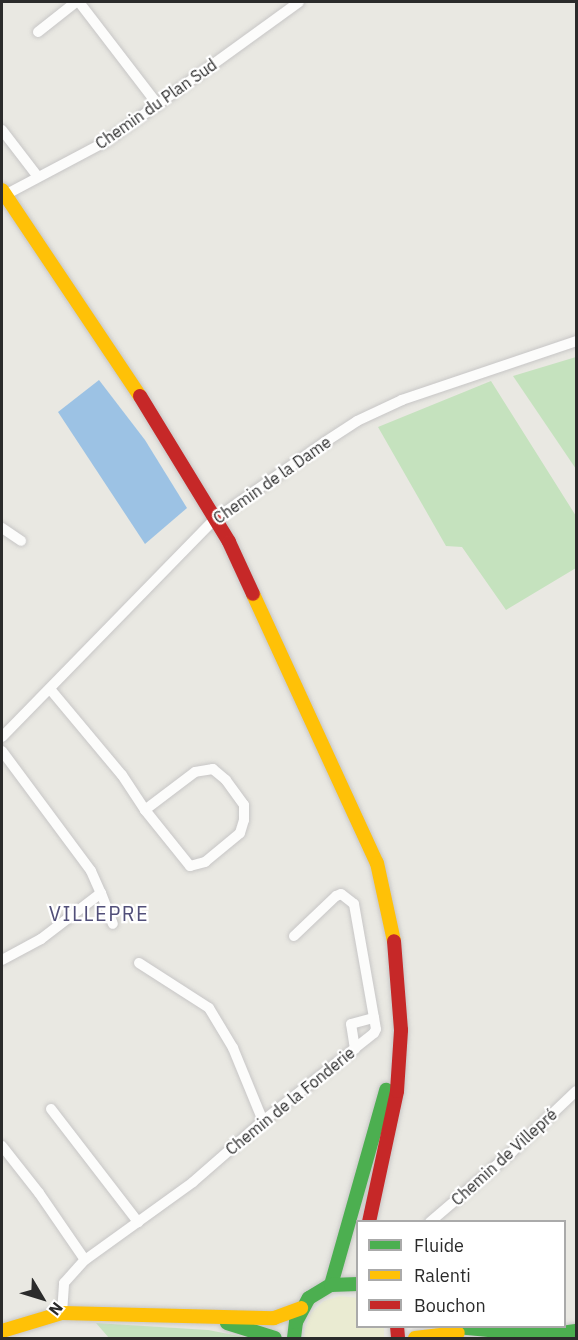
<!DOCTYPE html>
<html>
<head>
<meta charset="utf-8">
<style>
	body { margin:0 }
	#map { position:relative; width:578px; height:1340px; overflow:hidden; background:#e9e8e2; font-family:"IBM Plex Sans",sans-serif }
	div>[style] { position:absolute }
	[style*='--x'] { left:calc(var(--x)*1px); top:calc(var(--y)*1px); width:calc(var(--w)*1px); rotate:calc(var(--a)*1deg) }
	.green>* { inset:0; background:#c5e2be }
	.sand>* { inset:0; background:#eaebd2 }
	.water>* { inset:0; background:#9cc2e4 }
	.roads { filter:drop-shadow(0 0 2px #c7c6c6) drop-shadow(0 0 2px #c7c6c6) }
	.street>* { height:10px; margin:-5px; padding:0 5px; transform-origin:5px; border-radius:5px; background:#fcfcfb }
	.fast>* { height:14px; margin:-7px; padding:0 7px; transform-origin:7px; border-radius:7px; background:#4caf50 }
	.slow>* { height:14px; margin:-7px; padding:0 7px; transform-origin:7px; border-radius:7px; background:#ffc107 }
	.jam>* { height:14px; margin:-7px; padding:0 7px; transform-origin:7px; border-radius:7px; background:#c62828 }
	span { translate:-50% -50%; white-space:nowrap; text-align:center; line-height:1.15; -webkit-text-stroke:4.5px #fff; paint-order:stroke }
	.street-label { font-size:16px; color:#2b2b2b }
	.quarter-label { font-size:20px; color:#514f79; letter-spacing:1.5px }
	.frame { position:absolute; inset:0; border:3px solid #2b2b2b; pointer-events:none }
	.legend { position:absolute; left:356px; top:1220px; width:210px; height:108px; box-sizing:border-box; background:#fff; border:2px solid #aaa; margin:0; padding:8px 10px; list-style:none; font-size:18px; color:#2b2b2b }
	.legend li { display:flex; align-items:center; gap:12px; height:30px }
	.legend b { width:30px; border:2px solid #aaa }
	.north { position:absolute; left:12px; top:1268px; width:60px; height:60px; -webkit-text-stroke:4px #fff; paint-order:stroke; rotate:128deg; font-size:16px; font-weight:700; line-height:24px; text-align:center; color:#2b2b2b }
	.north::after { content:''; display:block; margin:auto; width:21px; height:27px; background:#2b2b2b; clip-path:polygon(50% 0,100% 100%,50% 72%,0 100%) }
</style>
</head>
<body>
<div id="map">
	<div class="green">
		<i style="clip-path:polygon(576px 357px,576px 469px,513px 376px)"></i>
		<i style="clip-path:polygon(491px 381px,576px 516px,576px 568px,506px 610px,462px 547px,446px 546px,378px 427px)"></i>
		<i style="clip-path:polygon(96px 1323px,208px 1330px,250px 1338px,109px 1338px)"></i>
	</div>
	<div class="sand">
		<i style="clip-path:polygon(340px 1296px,357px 1298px,358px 1326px,384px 1327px,384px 1338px,304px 1338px,305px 1328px,311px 1313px,324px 1301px)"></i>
	</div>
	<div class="water">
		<i style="clip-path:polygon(99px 380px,145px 440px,187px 508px,145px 544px,58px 412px)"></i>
	</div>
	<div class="roads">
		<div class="street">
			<i style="--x:79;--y:2;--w:130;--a:52.5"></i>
			<i style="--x:38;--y:32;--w:48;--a:-38.3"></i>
			<i style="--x:2;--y:130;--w:59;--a:52.5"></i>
			<i style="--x:5;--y:195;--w:115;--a:-27.9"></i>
			<i style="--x:107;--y:141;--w:237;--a:-35.9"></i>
			<i style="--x:2;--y:528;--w:23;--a:34"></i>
			<i style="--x:50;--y:689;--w:112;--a:50.1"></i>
			<i style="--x:122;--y:775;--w:42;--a:56.7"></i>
			<i style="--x:145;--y:810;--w:72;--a:51.2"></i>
			<i style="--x:190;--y:866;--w:16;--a:-15"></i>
			<i style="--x:205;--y:862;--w:45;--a:-39.6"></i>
			<i style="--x:240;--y:833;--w:14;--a:-73"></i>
			<i style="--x:244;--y:820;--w:15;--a:-90"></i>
			<i style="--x:244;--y:805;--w:31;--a:-126"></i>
			<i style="--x:226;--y:780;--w:17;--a:-140"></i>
			<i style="--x:213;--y:769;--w:18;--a:171"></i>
			<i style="--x:195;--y:772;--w:63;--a:142.8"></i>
			<i style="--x:2;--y:737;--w:305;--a:-45.7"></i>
			<i style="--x:215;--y:519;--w:134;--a:-35"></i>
			<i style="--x:325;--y:442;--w:38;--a:-33"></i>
			<i style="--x:357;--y:421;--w:50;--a:-25"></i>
			<i style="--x:402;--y:400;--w:184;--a:-18.7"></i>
			<i style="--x:2;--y:751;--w:149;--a:53.4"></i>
			<i style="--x:91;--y:871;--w:24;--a:66"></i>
			<i style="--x:101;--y:893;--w:76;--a:142.5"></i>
			<i style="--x:41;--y:939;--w:44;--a:151.7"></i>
			<i style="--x:101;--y:893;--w:33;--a:69"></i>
			<i style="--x:139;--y:963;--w:83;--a:32.7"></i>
			<i style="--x:209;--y:1008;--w:47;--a:59"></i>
			<i style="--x:233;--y:1048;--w:79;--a:67.7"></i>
			<i style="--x:355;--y:1049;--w:25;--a:-99"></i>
			<i style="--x:351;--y:1024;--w:24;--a:-15"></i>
			<i style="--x:51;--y:1109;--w:143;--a:52.4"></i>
			<i style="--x:2;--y:1146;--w:60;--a:51.8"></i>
			<i style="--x:39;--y:1193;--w:81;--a:55.5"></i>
			<i style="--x:430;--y:1222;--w:108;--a:-40.5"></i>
			<i style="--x:512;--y:1152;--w:88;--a:-43.6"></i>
			<i style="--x:62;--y:1313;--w:30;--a:-86"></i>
			<i style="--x:64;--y:1283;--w:31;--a:-48"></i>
			<i style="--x:85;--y:1260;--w:133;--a:-35.8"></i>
			<i style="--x:193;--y:1182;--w:93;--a:-41.1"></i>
			<i style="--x:263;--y:1121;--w:142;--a:-38.4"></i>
			<i style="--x:374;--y:1033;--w:4;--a:-63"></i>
			<i style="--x:376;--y:1029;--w:127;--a:-100"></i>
			<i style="--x:354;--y:904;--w:16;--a:-142"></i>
			<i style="--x:341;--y:894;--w:5;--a:158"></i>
			<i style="--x:336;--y:896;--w:58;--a:136.4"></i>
		</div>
		<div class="fast">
			<i style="--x:331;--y:1285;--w:203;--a:-74.2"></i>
			<i style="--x:227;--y:1323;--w:50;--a:17.4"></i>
			<i style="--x:446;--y:1326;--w:75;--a:5.3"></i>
			<i style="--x:521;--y:1333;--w:33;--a:2"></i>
			<i style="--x:554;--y:1334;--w:22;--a:-8"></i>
			<i style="--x:294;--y:1338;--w:16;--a:-83"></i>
			<i style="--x:296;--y:1322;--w:27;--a:-62"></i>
			<i style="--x:309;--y:1298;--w:26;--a:-31"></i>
			<i style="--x:331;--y:1285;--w:27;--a:-2"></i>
		</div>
		<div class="slow">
			<i style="--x:2;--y:190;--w:248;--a:56.2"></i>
			<i style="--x:253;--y:594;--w:296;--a:65.3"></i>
			<i style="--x:377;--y:863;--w:80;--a:77.7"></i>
			<i style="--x:2;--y:1331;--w:63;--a:-16.7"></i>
			<i style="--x:62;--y:1313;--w:212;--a:1.4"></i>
			<i style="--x:274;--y:1318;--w:29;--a:-20"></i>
			<i style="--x:415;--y:1338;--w:43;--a:-6.6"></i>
		</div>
		<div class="jam">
			<i style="--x:140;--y:396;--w:171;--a:58.6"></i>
			<i style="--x:229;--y:542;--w:57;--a:65.2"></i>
			<i style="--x:369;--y:1222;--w:134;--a:-77.9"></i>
			<i style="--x:397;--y:1091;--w:61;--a:-86.2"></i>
			<i style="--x:401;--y:1030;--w:89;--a:-94.5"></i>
			<i style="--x:397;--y:1326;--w:12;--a:85"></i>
		</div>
	</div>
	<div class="street-label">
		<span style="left:156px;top:104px;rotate:-35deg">Chemin du Plan Sud</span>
		<span style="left:272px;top:480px;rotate:-35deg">Chemin de la Dame</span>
		<span style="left:290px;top:1101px;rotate:-39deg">Chemin de la Fonderie</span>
		<span style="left:504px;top:1157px;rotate:-42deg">Chemin de Villepré</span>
	</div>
	<div class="quarter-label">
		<span style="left:99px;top:913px">VILLEPRE</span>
	</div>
	<div class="frame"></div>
	<ul class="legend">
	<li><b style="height:8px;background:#4caf50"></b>Fluide</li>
	<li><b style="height:8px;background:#ffc107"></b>Ralenti</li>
	<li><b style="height:8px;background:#c62828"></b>Bouchon</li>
	</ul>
	<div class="north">N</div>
</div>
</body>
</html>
